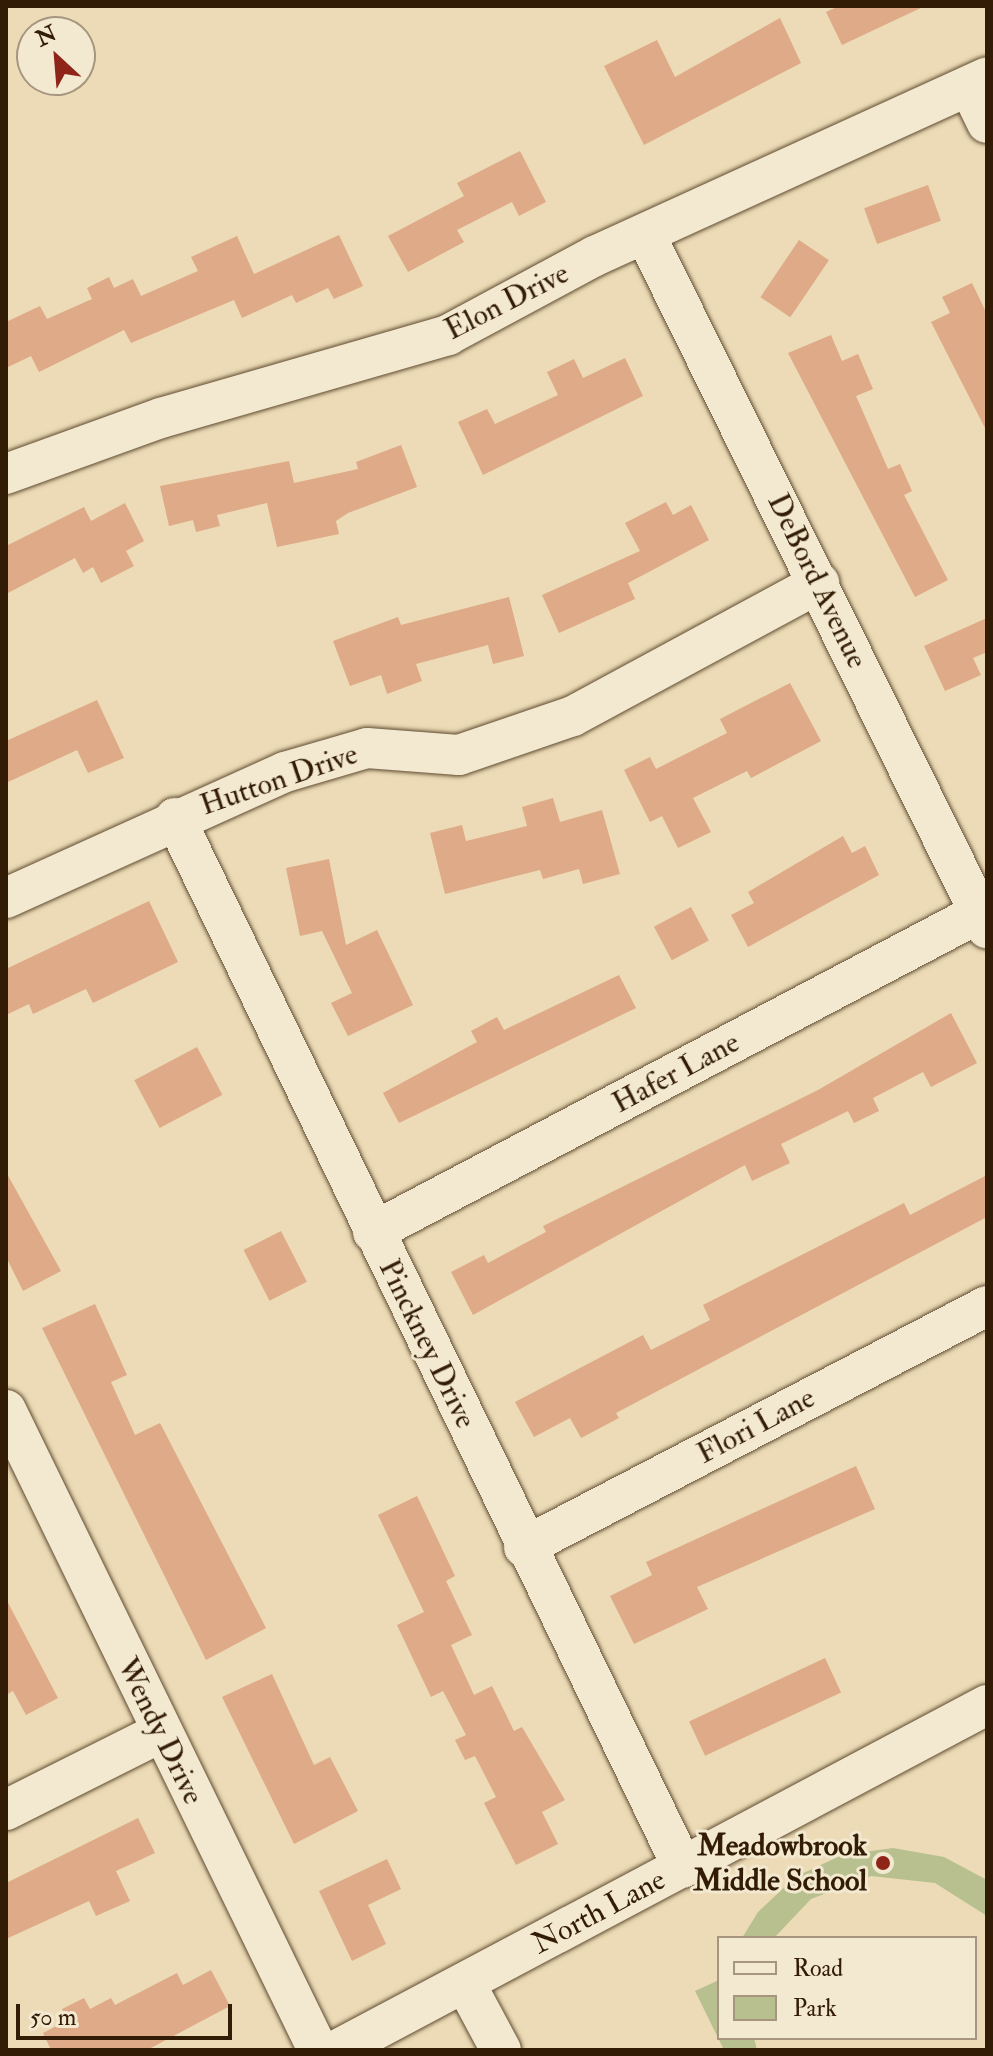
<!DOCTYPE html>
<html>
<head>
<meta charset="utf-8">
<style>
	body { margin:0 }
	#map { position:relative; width:993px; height:2056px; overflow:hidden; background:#ecdbb6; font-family:"IM FELL Double Pica",serif }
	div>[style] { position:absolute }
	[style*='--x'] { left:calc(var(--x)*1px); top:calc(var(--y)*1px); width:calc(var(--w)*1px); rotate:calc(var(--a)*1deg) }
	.green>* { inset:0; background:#b7c08e }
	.building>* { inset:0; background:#deaa87; transform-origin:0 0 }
	.roads { filter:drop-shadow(0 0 2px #604c31) drop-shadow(0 0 2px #604c31) }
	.minor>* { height:40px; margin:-20px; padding:0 20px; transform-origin:20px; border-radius:20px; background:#f3e8d0 }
	.dots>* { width:22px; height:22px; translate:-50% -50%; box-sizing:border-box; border:4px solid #f3e8d0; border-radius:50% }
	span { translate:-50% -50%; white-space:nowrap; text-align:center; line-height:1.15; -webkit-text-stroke:6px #f3e8d0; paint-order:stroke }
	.street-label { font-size:30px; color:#321c05 }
	.poi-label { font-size:30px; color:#321c05; font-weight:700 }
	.right { translate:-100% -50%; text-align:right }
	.frame { position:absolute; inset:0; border:8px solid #321c05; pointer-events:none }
	.legend { position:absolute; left:717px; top:1936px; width:260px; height:104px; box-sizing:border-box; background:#f3e8d0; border:2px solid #a6967f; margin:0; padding:10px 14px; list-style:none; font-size:24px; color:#321c05 }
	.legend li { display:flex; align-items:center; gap:16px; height:40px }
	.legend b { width:40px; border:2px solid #a6967f }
	.north { position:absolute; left:16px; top:16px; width:80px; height:80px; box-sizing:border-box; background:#f3e8d0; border:2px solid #a6967f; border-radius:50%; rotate:334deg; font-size:22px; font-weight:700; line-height:32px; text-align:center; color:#321c05 }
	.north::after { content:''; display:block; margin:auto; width:28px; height:36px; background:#8f2418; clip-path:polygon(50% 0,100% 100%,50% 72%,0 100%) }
	.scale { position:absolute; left:16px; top:2004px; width:216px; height:36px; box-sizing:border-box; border:4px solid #321c05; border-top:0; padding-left:10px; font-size:24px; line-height:28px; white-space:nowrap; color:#321c05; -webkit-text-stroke:6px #f3e8d0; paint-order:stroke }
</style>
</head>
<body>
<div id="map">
	<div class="green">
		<i style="clip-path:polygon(893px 1848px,944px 1857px,987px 1880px,987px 1916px,935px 1883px,871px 1876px,811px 1899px,774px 1938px,742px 1938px,758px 1912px,795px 1877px,842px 1855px)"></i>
		<i style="clip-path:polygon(719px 1980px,719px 2038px,754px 2038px,757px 2050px,724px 2050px,695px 1991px)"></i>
	</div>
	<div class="building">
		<i style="clip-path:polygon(839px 6px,925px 6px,842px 45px,826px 12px)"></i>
		<i style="clip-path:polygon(780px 18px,801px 63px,644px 145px,604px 66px,657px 40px,675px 77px)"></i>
		<i style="clip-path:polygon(520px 151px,546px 202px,519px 216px,512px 202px,457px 230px,464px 242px,408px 272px,388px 236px,464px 196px,457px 183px)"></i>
		<i style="left:928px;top:185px;width:38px;height:68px;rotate:70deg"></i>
		<i style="clip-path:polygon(339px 235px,363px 286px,334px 299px,328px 288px,296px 303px,292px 295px,242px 318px,234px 300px,131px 343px,124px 330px,39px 372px,31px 356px,6px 368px,6px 322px,40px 306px,47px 319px,92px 299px,87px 288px,109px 277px,114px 288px,133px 279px,141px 296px,198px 271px,191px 257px,237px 236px,254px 274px)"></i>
		<i style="left:799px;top:240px;width:36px;height:69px;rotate:34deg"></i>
		<i style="clip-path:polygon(972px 283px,987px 314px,987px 432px,931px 322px,950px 313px,942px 297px)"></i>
		<i style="clip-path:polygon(831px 335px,842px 361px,858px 354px,873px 389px,856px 396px,888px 469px,900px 464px,912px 491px,904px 495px,948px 580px,915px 597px,788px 353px)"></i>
		<i style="clip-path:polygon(625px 358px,643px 396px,483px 475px,458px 422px,487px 409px,495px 424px,558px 395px,547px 372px,574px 359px,583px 378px)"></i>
		<i style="clip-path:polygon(401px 445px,417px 487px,348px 513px,336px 521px,339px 534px,277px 547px,267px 503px,217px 515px,220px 526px,196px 532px,193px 520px,169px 526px,160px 486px,289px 461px,294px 483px,358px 469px,356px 462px)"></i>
		<i style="clip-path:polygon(666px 502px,673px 515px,691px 505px,709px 540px,628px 583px,635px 599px,559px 633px,542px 595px,640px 551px,625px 523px)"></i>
		<i style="clip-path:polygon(125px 503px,144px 541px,126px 551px,134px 566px,101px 583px,93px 567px,83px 573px,75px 558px,6px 594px,6px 546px,84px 507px,91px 521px)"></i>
		<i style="clip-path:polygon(509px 597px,524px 656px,493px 664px,488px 645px,416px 664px,422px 681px,387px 694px,381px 675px,350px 686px,333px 641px,398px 617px,401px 625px)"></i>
		<i style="clip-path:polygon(987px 618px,987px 652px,973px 658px,981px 675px,945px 691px,924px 646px)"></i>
		<i style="clip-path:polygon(790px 683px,821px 741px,751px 778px,747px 771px,693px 798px,711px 832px,678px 848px,662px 816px,650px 822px,624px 770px,650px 757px,656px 769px,727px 733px,720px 719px)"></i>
		<i style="clip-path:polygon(97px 700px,124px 758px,88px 773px,77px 750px,6px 783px,6px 741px)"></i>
		<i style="clip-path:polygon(553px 798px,560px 822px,602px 810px,620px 874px,583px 884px,579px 869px,543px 879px,540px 870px,445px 894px,430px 833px,462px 825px,466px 841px,527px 826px,522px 807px)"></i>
		<i style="clip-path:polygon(843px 836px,852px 853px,865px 846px,879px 875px,748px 947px,731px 915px,754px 903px,748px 892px)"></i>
		<i style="clip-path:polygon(329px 859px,346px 945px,377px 930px,413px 1005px,348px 1036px,331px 1003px,352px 993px,322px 931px,300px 936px,286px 868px)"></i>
		<i style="clip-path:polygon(149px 901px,178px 962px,93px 1003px,86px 989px,33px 1014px,29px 1004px,6px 1015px,6px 969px)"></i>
		<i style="left:691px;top:907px;width:38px;height:42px;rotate:62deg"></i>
		<i style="clip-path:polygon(619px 975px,636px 1008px,399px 1123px,383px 1093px,477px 1042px,471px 1031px,497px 1017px,504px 1030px)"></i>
		<i style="clip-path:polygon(951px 1013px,977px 1063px,931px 1087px,923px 1072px,873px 1098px,879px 1111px,854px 1123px,848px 1111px,781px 1144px,790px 1163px,752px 1181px,745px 1165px,473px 1315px,451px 1272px,484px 1255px,488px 1263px,546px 1232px,543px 1226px,818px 1090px)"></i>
		<i style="left:197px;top:1047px;width:54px;height:71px;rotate:62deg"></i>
		<i style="clip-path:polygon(6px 1172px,61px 1271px,23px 1291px,6px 1257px)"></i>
		<i style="clip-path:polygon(987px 1175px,987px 1217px,616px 1413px,619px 1418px,581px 1438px,570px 1418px,534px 1437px,515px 1402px,643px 1335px,651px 1350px,710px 1320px,703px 1305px,904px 1203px,910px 1215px)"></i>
		<i style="left:281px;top:1231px;width:57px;height:42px;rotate:63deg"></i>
		<i style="clip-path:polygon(95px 1304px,127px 1375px,111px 1382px,135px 1435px,160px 1423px,266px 1628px,206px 1660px,42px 1328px)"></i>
		<i style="clip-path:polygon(856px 1466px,875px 1509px,697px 1587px,708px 1609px,634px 1644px,610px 1596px,652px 1575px,646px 1562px)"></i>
		<i style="clip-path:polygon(417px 1496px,455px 1576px,446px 1581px,472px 1635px,451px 1645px,474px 1695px,492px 1686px,514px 1731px,522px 1727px,565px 1800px,542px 1812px,558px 1844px,516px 1865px,484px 1803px,496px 1797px,475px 1756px,465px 1760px,455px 1740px,466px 1735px,443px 1691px,431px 1697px,397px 1625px,424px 1612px,378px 1515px)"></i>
		<i style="clip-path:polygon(6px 1599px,58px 1698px,26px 1715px,13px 1691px,6px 1695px)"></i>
		<i style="left:825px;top:1658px;width:38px;height:150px;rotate:65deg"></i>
		<i style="clip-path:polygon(272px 1674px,314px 1765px,330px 1757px,358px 1811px,294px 1844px,222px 1697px)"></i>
		<i style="clip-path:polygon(138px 1818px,155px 1853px,116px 1871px,130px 1901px,96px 1916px,89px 1901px,6px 1939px,6px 1883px)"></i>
		<i style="clip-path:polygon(387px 1859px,401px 1889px,368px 1905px,386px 1944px,352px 1961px,319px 1891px)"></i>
		<i style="clip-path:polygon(211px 1970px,230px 2006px,147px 2050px,51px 2050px,43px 2033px,68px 2020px,62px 2009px,84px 1998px,90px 2009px,111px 1998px,115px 2005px,177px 1973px,183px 1985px)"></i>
	</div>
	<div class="roads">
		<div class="minor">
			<i style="--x:969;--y:86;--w:41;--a:64.1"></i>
			<i style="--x:645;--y:234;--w:774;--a:63.77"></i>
			<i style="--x:6;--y:474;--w:165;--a:-19.9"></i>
			<i style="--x:161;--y:418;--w:299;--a:-16.1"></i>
			<i style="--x:448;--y:335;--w:167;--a:-28.3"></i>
			<i style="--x:595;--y:256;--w:431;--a:-24.5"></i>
			<i style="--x:175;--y:818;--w:1166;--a:64.18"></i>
			<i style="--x:6;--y:898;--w:306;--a:-24.3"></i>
			<i style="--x:285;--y:772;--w:85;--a:-16.3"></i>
			<i style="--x:367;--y:748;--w:92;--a:4.4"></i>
			<i style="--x:459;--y:755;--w:120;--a:-18.9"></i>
			<i style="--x:573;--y:716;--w:280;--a:-28.4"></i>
			<i style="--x:373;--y:1232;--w:685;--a:-27.76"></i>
			<i style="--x:6;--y:1410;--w:712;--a:64.01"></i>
			<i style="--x:524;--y:1547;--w:522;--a:-27.5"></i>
			<i style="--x:6;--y:1810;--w:172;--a:-26.6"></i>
			<i style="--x:465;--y:1983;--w:76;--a:61.8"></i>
			<i style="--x:337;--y:2050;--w:736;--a:-27.96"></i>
		</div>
	</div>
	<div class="dots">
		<i style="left:883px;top:1863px;background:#8f2418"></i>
	</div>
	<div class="street-label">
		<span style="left:507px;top:302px;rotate:-27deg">Elon Drive</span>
		<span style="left:817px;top:581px;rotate:64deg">DeBord Avenue</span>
		<span style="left:279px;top:780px;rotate:-19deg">Hutton Drive</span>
		<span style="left:676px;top:1073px;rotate:-28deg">Hafer Lane</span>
		<span style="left:427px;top:1344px;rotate:64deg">Pinckney Drive</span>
		<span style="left:756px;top:1426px;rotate:-28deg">Flori Lane</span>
		<span style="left:160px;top:1731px;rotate:64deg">Wendy Drive</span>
		<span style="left:599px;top:1912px;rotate:-28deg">North Lane</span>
	</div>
	<div class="poi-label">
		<span class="right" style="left:867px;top:1863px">Meadowbrook<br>Middle School</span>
	</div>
	<div class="frame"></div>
	<ul class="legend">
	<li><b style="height:10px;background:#f3e8d0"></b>Road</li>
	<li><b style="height:22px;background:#b7c08e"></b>Park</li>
	</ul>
	<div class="north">N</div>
	<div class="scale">50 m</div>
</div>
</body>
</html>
